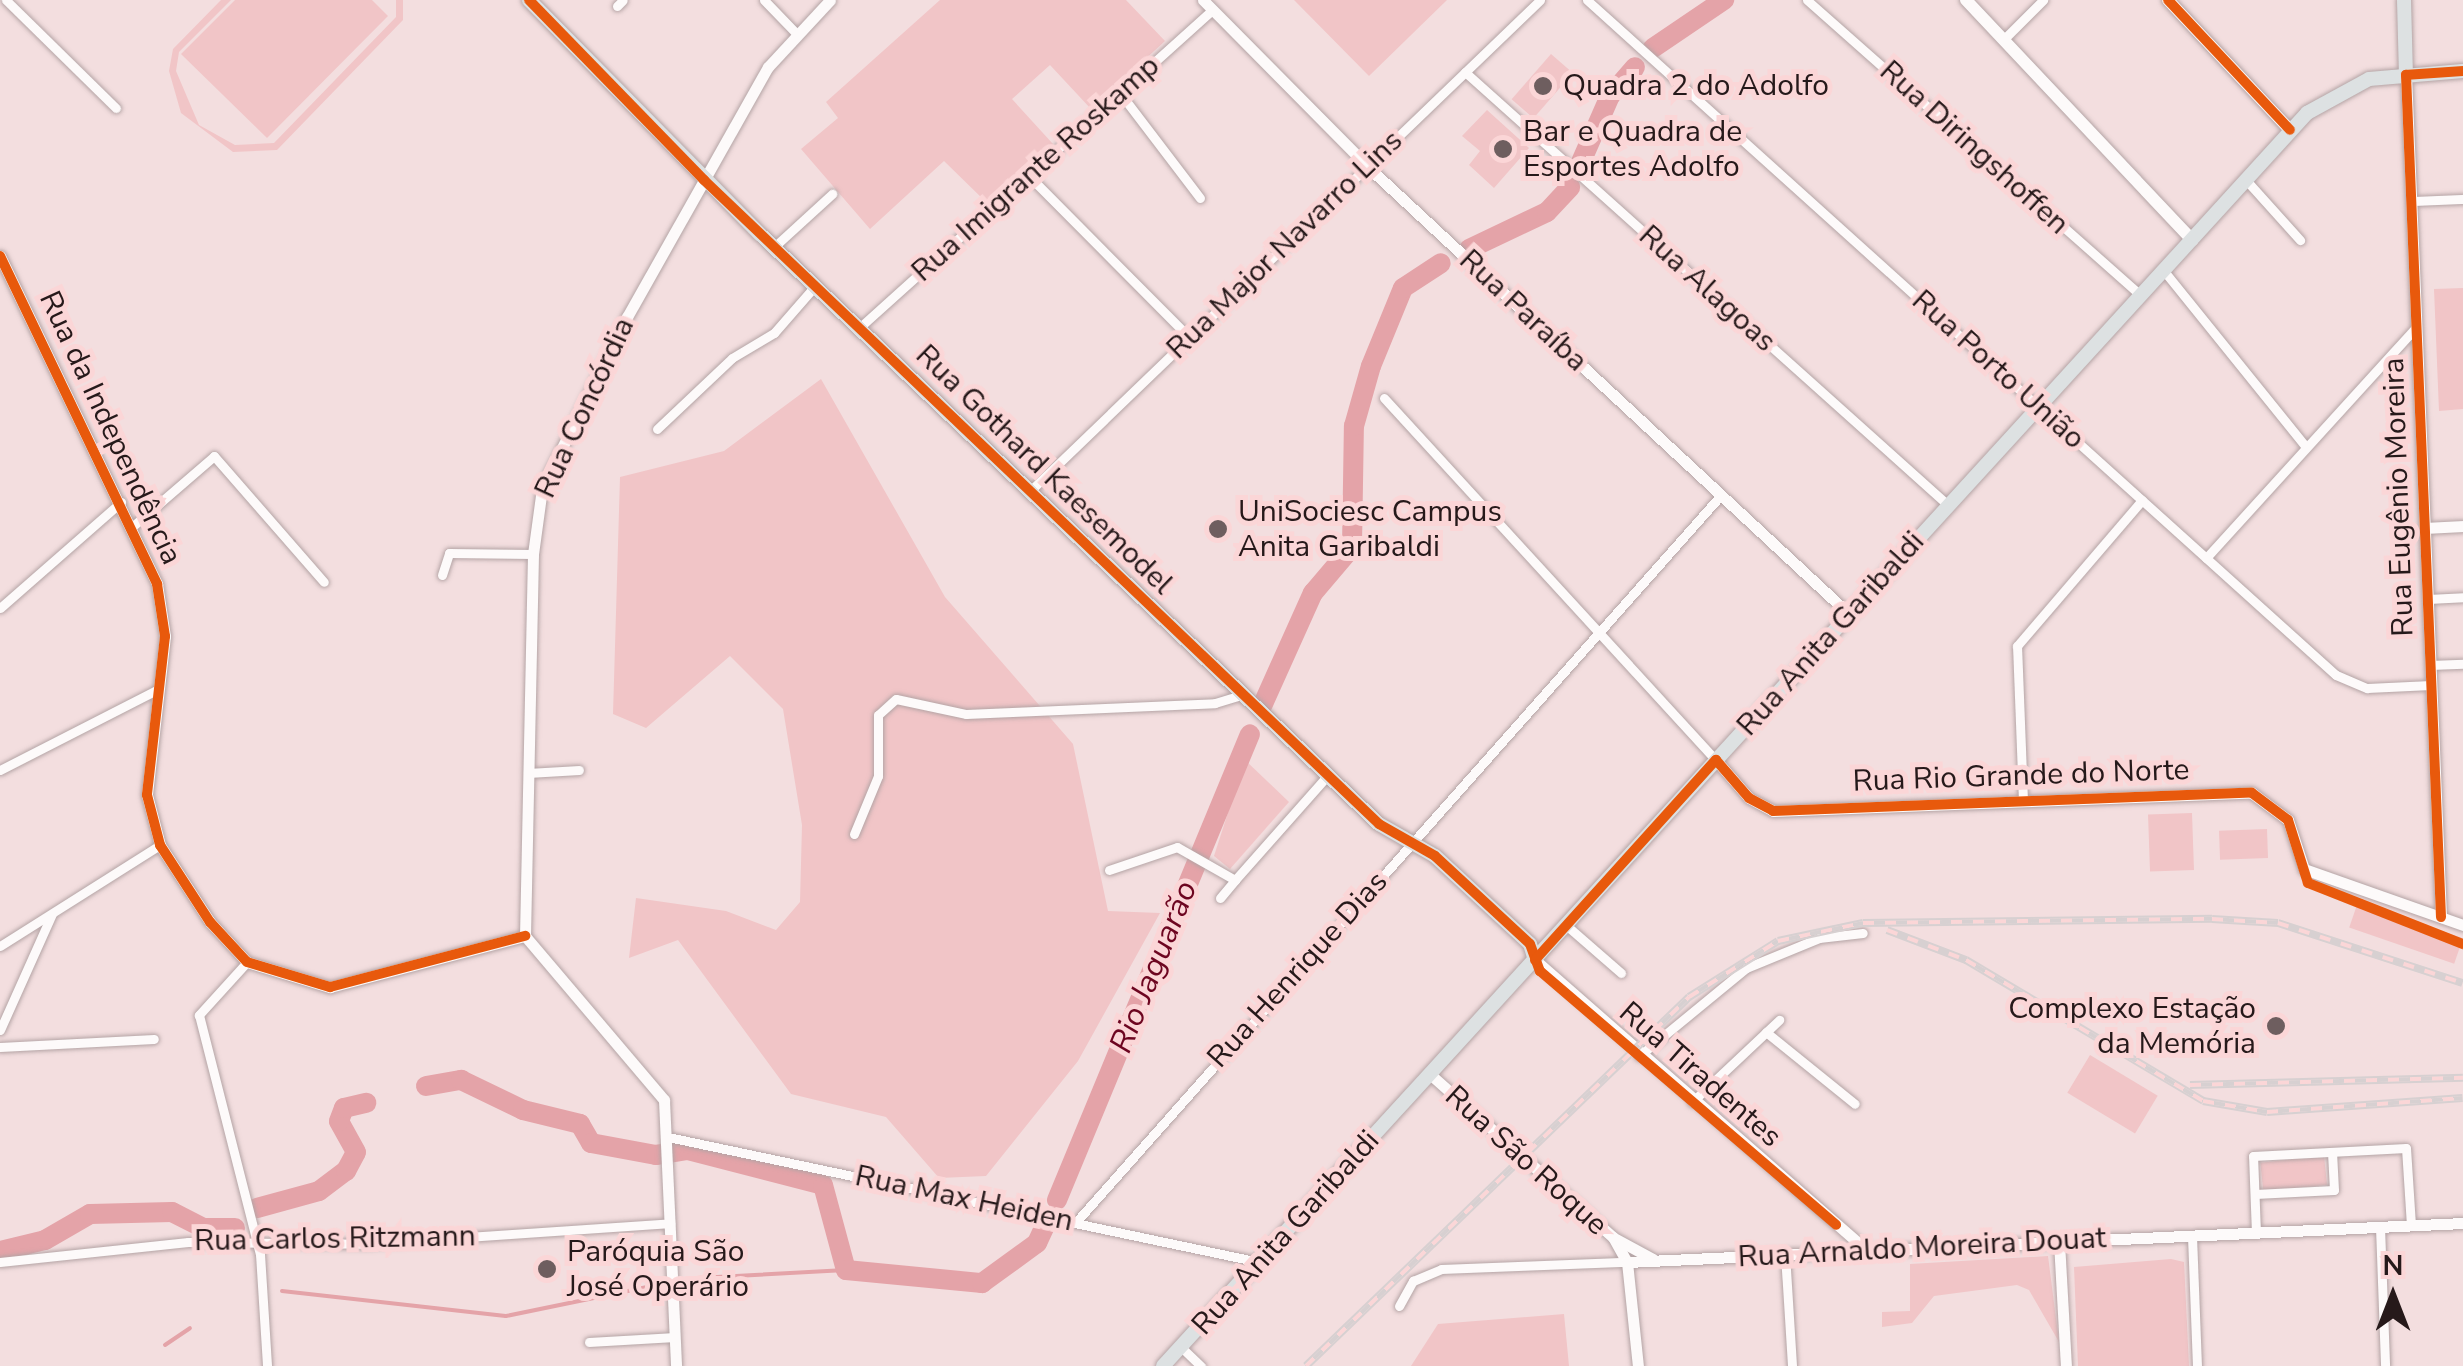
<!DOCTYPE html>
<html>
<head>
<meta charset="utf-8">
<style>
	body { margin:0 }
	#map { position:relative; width:2463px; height:1366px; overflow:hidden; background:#f3dedf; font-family:"Nunito Sans",sans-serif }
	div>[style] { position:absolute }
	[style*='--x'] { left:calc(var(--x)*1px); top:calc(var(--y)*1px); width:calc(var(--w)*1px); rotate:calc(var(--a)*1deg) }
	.green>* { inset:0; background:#f1c5c7; transform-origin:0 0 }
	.stream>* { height:4px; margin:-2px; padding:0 2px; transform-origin:2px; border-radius:2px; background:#e4a3a8 }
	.river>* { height:20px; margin:-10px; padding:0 10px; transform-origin:10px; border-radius:10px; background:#e4a3a8 }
	.roads { filter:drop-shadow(0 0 2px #b4a4a5) drop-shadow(0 0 2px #b4a4a5) }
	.minor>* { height:9px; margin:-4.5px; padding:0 4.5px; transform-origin:4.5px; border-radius:4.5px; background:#fdfafa }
	.tertiary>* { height:11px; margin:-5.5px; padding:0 5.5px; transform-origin:5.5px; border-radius:5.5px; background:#fdfafa }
	.secondary>* { height:12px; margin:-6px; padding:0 6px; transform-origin:6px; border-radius:6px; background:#fdfafa }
	.primary>* { height:14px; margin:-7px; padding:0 7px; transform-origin:7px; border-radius:7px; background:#dde1e2 }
	.rail>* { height:8px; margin-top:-4px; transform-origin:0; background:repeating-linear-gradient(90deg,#fbd6d7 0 11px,#d7d0d1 0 22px); box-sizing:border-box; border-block:2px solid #d7d0d1 }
	.cycleway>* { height:10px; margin:-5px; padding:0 5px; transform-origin:5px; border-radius:5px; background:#e8590c }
	.dots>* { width:28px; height:28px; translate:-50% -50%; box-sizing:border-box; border:5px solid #fbd6d7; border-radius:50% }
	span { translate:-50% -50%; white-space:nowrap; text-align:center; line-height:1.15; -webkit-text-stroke:10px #fbd6d7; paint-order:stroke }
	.poi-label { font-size:30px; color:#26191a }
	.left { translate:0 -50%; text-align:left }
	.right { translate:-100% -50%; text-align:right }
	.street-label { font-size:30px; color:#26191a }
	.water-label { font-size:32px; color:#6d0520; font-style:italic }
	.north { position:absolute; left:2343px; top:1246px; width:100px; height:100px; -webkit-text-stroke:8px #fbd6d7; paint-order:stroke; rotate:0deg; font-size:28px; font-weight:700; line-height:40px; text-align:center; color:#26191a }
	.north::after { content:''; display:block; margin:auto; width:35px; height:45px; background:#26191a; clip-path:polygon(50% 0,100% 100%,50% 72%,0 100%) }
</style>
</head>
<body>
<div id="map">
	<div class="green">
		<i style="clip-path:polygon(221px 0,231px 0,179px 52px,176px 71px,199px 125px,235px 145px,274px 143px,396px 17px,396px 0,403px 0,403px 20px,277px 150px,233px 152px,181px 113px,169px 71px,173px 49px)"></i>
		<i style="clip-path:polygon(235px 0,372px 0,388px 16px,267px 138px,181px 54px)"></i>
		<i style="clip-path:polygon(940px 0,1126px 0,1165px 41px,1091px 109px,1050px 65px,1012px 99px,1053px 144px,987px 203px,944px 161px,870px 229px,801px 149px,838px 118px,826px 102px)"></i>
		<i style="clip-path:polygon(1294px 0,1447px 0,1369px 76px)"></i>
		<i style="left:1551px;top:54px;width:29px;height:60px;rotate:41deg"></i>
		<i style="clip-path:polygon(1487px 110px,1529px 148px,1494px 188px,1469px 165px,1480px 151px,1462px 136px)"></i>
		<i style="clip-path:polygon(2463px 288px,2463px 409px,2439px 411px,2434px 289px)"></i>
		<i style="clip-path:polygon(821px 379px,945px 597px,1073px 744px,1108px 911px,1160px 913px,1078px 1061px,986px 1176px,939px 1178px,886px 1117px,791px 1094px,678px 940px,629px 958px,636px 898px,726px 911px,776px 930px,800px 902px,802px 825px,783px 709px,730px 656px,646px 728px,613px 714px,620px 477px,724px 451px)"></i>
		<i style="clip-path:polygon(1245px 760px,1289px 802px,1230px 869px,1214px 856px)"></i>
		<i style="left:2192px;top:813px;width:57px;height:44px;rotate:88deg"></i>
		<i style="left:2267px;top:829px;width:29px;height:48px;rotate:88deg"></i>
		<i style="left:2358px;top:902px;width:111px;height:27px;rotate:19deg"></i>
		<i style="left:2090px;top:1055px;width:79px;height:44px;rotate:31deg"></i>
		<i style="left:2324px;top:1156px;width:29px;height:64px;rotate:84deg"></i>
		<i style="clip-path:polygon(2048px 1256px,2059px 1342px,2029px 1290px,2017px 1285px,1934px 1296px,1912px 1323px,1882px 1327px,1882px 1312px,1910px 1311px,1910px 1264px)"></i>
		<i style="clip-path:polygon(2171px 1259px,2184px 1262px,2189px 1366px,2078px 1366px,2074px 1267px)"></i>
		<i style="clip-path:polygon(1564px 1314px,1569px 1366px,1411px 1366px,1438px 1324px)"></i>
	</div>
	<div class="stream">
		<i style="--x:698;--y:1278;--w:148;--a:-3.1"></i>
		<i style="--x:282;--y:1291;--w:225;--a:6.4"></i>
		<i style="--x:506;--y:1316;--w:159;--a:-11.6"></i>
		<i style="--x:165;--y:1345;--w:30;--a:-34"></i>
	</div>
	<div class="river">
		<i style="--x:1653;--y:48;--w:86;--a:-34.1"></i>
		<i style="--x:1581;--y:162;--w:72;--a:-66.3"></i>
		<i style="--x:1610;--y:96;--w:38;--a:-49"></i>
		<i style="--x:1469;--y:249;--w:86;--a:-25.4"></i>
		<i style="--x:1547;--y:212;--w:34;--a:-47"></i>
		<i style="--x:1263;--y:704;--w:122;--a:-65.8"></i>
		<i style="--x:1313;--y:593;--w:60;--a:-49.7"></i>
		<i style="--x:1352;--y:547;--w:121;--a:-89.1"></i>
		<i style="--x:1354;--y:426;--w:62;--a:-74.2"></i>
		<i style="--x:1371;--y:366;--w:84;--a:-67.7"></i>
		<i style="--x:1403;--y:288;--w:45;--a:-33.3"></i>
		<i style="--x:426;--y:1086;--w:36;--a:-10"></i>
		<i style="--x:461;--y:1080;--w:69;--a:25.8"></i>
		<i style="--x:523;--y:1110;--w:59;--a:13.8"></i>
		<i style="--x:580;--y:1124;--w:22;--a:60"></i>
		<i style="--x:591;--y:1143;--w:66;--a:10.5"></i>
		<i style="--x:656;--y:1155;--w:32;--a:-9"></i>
		<i style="--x:688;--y:1150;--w:139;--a:14.5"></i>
		<i style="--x:823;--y:1185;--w:88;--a:74.9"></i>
		<i style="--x:846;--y:1270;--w:137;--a:5.5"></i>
		<i style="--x:982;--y:1283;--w:68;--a:-36"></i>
		<i style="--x:1037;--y:1243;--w:17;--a:-65"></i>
		<i style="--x:1057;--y:1200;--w:504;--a:-67.5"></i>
		<i style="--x:257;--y:1208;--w:64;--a:-15.3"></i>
		<i style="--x:319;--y:1191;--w:34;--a:-37"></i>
		<i style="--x:346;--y:1171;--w:21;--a:-62"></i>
		<i style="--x:356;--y:1152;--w:35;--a:-119"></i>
		<i style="--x:339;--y:1121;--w:14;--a:-69"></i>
		<i style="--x:344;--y:1108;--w:23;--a:-13"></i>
		<i style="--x:0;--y:1251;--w:46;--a:-13.7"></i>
		<i style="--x:45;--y:1240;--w:52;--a:-30"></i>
		<i style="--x:90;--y:1214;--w:82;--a:-1.4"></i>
		<i style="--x:172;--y:1212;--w:35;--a:27"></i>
		<i style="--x:203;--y:1228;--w:32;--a:0"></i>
	</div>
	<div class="roads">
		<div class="minor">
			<i style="--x:6;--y:0;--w:154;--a:44.5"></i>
			<i style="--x:764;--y:0;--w:46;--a:45.9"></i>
			<i style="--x:1587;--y:0;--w:1008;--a:42.03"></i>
			<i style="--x:2336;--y:675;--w:34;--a:23"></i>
			<i style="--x:2367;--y:688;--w:64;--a:-2.7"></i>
			<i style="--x:1807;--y:0;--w:446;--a:41.5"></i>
			<i style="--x:617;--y:6;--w:8;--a:-45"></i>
			<i style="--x:2003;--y:40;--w:57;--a:-45"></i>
			<i style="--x:1465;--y:72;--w:650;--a:41.88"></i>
			<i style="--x:1120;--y:93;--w:132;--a:52.7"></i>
			<i style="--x:1028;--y:175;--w:228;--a:45.2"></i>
			<i style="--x:2246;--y:180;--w:81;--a:48"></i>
			<i style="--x:2412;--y:201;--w:51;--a:-2.2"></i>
			<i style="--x:774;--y:247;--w:79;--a:-42.4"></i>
			<i style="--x:2164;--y:271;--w:226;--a:51.1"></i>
			<i style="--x:859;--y:328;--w:475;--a:-42"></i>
			<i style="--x:1384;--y:398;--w:491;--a:47.5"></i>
			<i style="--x:657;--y:429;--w:103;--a:-43.4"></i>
			<i style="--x:732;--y:358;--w:49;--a:-30.8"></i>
			<i style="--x:774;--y:333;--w:62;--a:-48.9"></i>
			<i style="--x:1030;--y:491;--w:708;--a:-43.91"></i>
			<i style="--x:133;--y:526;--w:107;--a:-40.8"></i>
			<i style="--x:214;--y:456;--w:167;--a:48.9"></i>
			<i style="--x:2206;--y:558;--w:312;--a:-47.7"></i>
			<i style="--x:442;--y:575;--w:23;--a:-72"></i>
			<i style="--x:449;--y:553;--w:84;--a:0.7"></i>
			<i style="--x:2428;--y:599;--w:35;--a:-3"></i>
			<i style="--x:0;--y:608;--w:161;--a:-41.2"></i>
			<i style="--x:2430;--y:665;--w:33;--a:-2"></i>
			<i style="--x:0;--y:770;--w:178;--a:-27.1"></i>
			<i style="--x:528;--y:773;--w:51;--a:-3.4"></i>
			<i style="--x:2023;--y:801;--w:155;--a:-92.2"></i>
			<i style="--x:2017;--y:646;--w:192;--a:-49.4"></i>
			<i style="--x:854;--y:834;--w:63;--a:-67.5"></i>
			<i style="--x:878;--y:776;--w:61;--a:-90"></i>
			<i style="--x:878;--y:715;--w:24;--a:-42"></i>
			<i style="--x:896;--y:699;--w:72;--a:12.1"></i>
			<i style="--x:966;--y:714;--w:249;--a:-2.5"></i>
			<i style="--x:1215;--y:703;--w:30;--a:-17"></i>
			<i style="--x:1109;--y:870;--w:72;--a:-18.7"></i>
			<i style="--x:1177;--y:847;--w:67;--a:29.6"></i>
			<i style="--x:1235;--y:880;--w:140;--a:-48.5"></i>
			<i style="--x:1220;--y:898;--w:23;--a:-50"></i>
			<i style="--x:1566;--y:925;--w:73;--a:41.1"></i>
			<i style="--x:0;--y:946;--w:189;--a:-32.3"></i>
			<i style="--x:247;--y:962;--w:72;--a:132.2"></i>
			<i style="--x:199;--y:1015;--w:247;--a:75.7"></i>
			<i style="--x:260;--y:1254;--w:112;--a:86.4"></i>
			<i style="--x:0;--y:1030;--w:127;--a:-65.9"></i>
			<i style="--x:1766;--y:1032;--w:114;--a:39"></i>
			<i style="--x:0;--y:1047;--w:154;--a:-3"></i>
			<i style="--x:1639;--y:1056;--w:139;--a:-39.4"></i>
			<i style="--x:1746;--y:968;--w:79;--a:-22.3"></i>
			<i style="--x:1819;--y:938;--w:44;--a:-6.5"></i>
			<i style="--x:1692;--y:1102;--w:120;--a:-43.3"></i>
			<i style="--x:668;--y:1137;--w:604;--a:11.94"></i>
			<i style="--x:2255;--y:1194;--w:79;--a:-2.9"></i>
			<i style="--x:2334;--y:1190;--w:38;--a:-93"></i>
			<i style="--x:1076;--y:1222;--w:972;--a:-48.42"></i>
			<i style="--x:2380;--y:1227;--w:139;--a:87.9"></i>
			<i style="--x:2256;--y:1233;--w:77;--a:-92.2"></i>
			<i style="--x:2253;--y:1156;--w:153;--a:-3"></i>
			<i style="--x:2406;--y:1148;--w:77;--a:86.3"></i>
			<i style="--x:2192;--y:1236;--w:130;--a:87.8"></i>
			<i style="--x:1785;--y:1254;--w:112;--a:86.4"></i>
			<i style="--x:0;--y:1262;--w:189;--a:-6.1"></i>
			<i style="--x:188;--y:1242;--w:177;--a:0.6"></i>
			<i style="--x:365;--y:1244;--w:306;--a:-3.9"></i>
			<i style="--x:1399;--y:1306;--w:29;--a:-61"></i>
			<i style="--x:1413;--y:1281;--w:30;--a:-23"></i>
			<i style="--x:1441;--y:1269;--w:186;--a:-2.2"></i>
			<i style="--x:589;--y:1342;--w:86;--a:-3.3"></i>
			<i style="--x:1181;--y:1347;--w:28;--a:44"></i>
		</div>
		<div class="tertiary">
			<i style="--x:1203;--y:0;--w:233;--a:45.3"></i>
			<i style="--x:1367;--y:166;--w:658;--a:42.91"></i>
			<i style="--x:2406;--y:75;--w:843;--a:87.62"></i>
			<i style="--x:0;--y:256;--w:364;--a:64.4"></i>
			<i style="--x:157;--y:584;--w:53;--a:81.3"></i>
			<i style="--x:165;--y:636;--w:160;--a:96.5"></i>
			<i style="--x:147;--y:795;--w:52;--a:75.4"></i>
			<i style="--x:160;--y:845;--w:92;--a:57"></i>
			<i style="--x:210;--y:922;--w:54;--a:47.2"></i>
			<i style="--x:247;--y:962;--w:87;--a:16.8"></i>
			<i style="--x:330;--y:987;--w:202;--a:-14.7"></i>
			<i style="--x:2425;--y:528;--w:38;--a:-3"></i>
			<i style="--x:1716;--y:760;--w:50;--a:49"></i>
			<i style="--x:1749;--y:798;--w:27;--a:28"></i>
			<i style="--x:1773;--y:811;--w:479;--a:-2.2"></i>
			<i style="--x:2252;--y:793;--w:45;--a:36.9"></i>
			<i style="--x:2288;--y:820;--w:52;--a:71.9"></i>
			<i style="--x:2304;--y:869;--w:169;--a:19.4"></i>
			<i style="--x:525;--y:936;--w:382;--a:-88.8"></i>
			<i style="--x:533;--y:554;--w:67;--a:-82.2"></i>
			<i style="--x:542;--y:488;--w:191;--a:-63.6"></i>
			<i style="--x:627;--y:317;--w:287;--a:-60.6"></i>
			<i style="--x:768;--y:67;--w:91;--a:-47.2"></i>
			<i style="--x:525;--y:936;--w:215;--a:49.7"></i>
			<i style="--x:664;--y:1100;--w:266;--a:87.4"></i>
			<i style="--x:1535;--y:960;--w:441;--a:41.2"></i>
			<i style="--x:1431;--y:1075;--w:244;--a:41.7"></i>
			<i style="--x:1613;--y:1237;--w:29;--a:61"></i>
			<i style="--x:1627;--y:1262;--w:105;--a:84"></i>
			<i style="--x:1616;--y:1239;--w:42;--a:28.4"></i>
			<i style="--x:2059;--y:1242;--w:124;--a:86.8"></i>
			<i style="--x:1627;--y:1262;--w:837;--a:-2.67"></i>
		</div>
		<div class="secondary">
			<i style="--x:1966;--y:0;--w:330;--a:46.7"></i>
			<i style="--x:2168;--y:0;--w:178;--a:46.8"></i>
		</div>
		<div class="primary">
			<i style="--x:529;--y:0;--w:329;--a:45.4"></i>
			<i style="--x:760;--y:234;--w:855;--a:43.63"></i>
			<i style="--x:1379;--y:824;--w:64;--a:29.7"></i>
			<i style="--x:1435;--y:856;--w:129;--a:42.8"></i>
			<i style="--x:1530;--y:944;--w:17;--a:73"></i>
			<i style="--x:2404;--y:0;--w:75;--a:88.5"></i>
			<i style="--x:1163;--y:1366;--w:1697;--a:-47.6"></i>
			<i style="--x:2307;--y:113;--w:71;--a:-28.7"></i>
			<i style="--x:2369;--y:79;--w:94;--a:-4.9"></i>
		</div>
	</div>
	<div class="rail">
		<i style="--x:1887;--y:930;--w:85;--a:20.8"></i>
		<i style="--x:1966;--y:960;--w:276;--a:30.7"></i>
		<i style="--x:2203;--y:1101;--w:65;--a:9.8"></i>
		<i style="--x:2267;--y:1112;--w:196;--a:-4.1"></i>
		<i style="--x:2190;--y:1085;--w:273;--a:-1.5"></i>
		<i style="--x:1306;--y:1366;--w:532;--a:-43.93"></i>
		<i style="--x:1689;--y:997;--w:105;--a:-32.2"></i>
		<i style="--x:1778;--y:941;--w:87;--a:-12"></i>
		<i style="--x:1863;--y:923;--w:349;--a:-0.7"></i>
		<i style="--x:2212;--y:919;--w:66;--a:3.5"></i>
		<i style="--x:2278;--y:923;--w:194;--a:18"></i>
	</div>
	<div class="cycleway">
		<i style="--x:529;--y:0;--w:251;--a:45.8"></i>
		<i style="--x:704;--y:180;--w:933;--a:43.65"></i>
		<i style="--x:1379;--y:824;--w:64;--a:29.7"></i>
		<i style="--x:1435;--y:856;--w:129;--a:42.8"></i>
		<i style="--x:1530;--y:944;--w:29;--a:70"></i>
		<i style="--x:1540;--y:971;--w:390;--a:40.6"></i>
		<i style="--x:2168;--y:0;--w:178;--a:46.8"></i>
		<i style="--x:0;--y:256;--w:364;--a:64.4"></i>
		<i style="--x:157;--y:584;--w:53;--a:81.3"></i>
		<i style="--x:165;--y:636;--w:160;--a:96.5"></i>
		<i style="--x:147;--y:795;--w:52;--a:75.4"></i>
		<i style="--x:160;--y:845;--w:92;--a:57"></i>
		<i style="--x:210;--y:922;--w:54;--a:47.2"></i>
		<i style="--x:247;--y:962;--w:87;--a:16.8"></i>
		<i style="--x:330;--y:987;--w:202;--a:-14.7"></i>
		<i style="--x:2441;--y:917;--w:843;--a:-92.38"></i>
		<i style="--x:2406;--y:75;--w:57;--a:-4"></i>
		<i style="--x:1535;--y:960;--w:270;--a:-47.9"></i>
		<i style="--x:1716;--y:760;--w:50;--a:49"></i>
		<i style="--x:1749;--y:798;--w:27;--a:28"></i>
		<i style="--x:1773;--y:811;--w:479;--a:-2.2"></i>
		<i style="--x:2252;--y:793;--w:45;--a:36.9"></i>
		<i style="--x:2288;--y:820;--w:66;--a:72.4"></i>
		<i style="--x:2308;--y:883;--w:167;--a:21.5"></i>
	</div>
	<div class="dots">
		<i style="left:1543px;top:86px;background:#6e5e5f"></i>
		<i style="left:1503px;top:149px;background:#6e5e5f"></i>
		<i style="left:1218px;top:529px;background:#6e5e5f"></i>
		<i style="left:2276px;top:1026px;background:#6e5e5f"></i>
		<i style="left:547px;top:1269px;background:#6e5e5f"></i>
	</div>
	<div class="poi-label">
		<span class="left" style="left:1563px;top:86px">Quadra 2 do Adolfo</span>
		<span class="left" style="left:1523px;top:149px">Bar e Quadra de<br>Esportes Adolfo</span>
		<span class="left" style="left:1238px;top:529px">UniSociesc Campus<br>Anita Garibaldi</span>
		<span class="right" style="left:2256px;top:1026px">Complexo Estação<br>da Memória</span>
		<span class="left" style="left:567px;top:1269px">Paróquia São<br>José Operário</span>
	</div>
	<div class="street-label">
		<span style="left:1974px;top:148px;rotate:42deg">Rua Diringshoffen</span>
		<span style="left:1036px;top:169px;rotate:-42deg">Rua Imigrante Roskamp</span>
		<span style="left:1285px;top:245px;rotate:-44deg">Rua Major Navarro Lins</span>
		<span style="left:1707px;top:289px;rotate:42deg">Rua Alagoas</span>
		<span style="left:1523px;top:311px;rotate:43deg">Rua Paraíba</span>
		<span style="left:1998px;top:370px;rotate:42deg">Rua Porto União</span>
		<span style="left:585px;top:408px;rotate:-65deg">Rua Concórdia</span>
		<span style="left:110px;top:428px;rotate:65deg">Rua da Independência</span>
		<span style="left:1044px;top:470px;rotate:44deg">Rua Gothard Kaesemodel</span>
		<span style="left:2399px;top:497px;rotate:-92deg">Rua Eugênio Moreira</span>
		<span style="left:1831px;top:634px;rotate:-48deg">Rua Anita Garibaldi</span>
		<span style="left:2021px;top:776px;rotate:-2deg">Rua Rio Grande do Norte</span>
		<span style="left:1298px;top:970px;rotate:-48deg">Rua Henrique Dias</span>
		<span style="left:1700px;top:1075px;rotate:41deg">Rua Tiradentes</span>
		<span style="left:1526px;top:1161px;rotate:42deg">Rua São Roque</span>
		<span style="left:964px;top:1199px;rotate:12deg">Rua Max Heiden</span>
		<span style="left:1286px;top:1233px;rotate:-48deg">Rua Anita Garibaldi</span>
		<span style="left:335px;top:1239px;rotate:-1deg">Rua Carlos Ritzmann</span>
		<span style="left:1922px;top:1248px;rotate:-3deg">Rua Arnaldo Moreira Douat</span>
	</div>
	<div class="water-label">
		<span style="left:1154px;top:967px;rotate:-68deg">Rio Jaguarão</span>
	</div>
	<div class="north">N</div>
</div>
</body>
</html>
